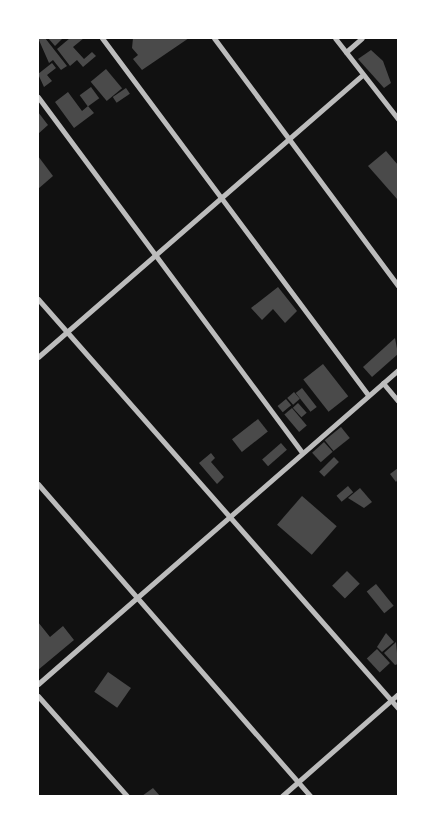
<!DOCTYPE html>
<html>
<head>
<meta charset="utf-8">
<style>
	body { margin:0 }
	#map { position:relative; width:436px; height:834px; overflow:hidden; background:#111; font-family:Inter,sans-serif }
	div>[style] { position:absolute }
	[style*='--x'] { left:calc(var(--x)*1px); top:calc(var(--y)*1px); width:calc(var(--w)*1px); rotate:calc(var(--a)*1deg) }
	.building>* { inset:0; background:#4a4a4a; transform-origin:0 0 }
	.minor>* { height:5px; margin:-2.5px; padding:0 2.5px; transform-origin:2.5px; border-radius:2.5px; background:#bcbcbc }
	span { translate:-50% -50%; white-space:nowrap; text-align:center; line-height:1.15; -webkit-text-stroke:4.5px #fff; paint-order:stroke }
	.frame { position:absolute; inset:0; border:39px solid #fff; pointer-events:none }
</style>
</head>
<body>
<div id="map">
	<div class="building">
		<i style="clip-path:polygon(38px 38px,45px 38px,67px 66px,61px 70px,53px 60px,49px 63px)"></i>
		<i style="clip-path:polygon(48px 38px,63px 38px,55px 46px)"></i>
		<i style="clip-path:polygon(70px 38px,84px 38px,73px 47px,84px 59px,92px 52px,96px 56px,83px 67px,77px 60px,70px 66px,57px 49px)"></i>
		<i style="clip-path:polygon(189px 38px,142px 70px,133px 59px,138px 55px,132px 48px,133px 38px)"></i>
		<i style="clip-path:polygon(371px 50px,383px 61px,391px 83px,384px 88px,358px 59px)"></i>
		<i style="clip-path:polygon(52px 63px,56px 68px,47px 75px,52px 81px,44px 87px,38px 74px)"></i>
		<i style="left:106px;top:69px;width:25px;height:20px;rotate:50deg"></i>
		<i style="left:91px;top:87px;width:14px;height:14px;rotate:54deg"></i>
		<i style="left:126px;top:88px;width:7px;height:16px;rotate:56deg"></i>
		<i style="clip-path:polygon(68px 92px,82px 111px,88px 106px,94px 113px,74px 128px,55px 102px)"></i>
		<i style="clip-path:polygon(38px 112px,48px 125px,38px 134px)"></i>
		<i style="clip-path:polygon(386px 151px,398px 165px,397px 199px,368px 166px)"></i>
		<i style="clip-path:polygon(38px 156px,53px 176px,38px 189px)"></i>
		<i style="clip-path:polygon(278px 287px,297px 311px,285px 323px,273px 309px,262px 320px,251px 308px)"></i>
		<i style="clip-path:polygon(395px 338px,398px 354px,372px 377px,363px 367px)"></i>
		<i style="left:323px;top:364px;width:41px;height:25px;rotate:52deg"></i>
		<i style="left:302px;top:388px;width:24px;height:8px;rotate:52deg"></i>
		<i style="left:294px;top:392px;width:9px;height:9px;rotate:49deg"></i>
		<i style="left:286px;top:399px;width:8px;height:11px;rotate:50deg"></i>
		<i style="left:298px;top:403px;width:13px;height:7px;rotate:48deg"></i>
		<i style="left:292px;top:408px;width:23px;height:10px;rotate:50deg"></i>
		<i style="left:258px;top:419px;width:16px;height:33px;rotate:52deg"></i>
		<i style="left:341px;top:427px;width:14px;height:21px;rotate:51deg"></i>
		<i style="left:324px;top:442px;width:13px;height:16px;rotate:48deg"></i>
		<i style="left:281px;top:443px;width:9px;height:25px;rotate:49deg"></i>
		<i style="clip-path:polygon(211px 453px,215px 458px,211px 462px,224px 477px,217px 484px,199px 463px)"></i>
		<i style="left:334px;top:457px;width:7px;height:21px;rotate:45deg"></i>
		<i style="clip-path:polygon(398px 468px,398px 479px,396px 482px,390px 474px)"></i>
		<i style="left:348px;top:486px;width:8px;height:15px;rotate:50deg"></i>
		<i style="clip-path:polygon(360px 488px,372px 502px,364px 508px,348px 498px)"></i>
		<i style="left:302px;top:496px;width:46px;height:38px;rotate:41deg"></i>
		<i style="left:347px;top:571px;width:18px;height:21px;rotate:45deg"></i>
		<i style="left:376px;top:584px;width:28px;height:12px;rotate:51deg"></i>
		<i style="clip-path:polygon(38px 622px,50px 637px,63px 626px,74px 640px,38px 670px)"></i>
		<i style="clip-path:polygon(386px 633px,394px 642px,382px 652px,377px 647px)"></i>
		<i style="clip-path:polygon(396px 642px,398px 664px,395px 665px,384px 653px)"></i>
		<i style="left:377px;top:649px;width:19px;height:14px;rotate:47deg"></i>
		<i style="left:108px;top:672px;width:28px;height:24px;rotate:35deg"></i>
		<i style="clip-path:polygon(153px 788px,160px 796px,142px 796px)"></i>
	</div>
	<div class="minor">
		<i style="--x:102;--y:38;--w:445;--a:53.3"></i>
		<i style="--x:214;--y:38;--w:309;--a:53.4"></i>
		<i style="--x:335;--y:38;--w:103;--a:52.1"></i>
		<i style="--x:346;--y:52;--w:21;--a:-41"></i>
		<i style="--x:38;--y:97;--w:442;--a:53.4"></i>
		<i style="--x:38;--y:299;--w:545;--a:48.65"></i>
		<i style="--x:38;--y:357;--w:428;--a:-41"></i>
		<i style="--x:383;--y:383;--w:23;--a:50"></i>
		<i style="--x:38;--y:484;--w:414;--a:48.9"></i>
		<i style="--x:38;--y:684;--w:478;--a:-41.1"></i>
		<i style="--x:38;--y:696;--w:134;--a:48.3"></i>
		<i style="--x:282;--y:796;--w:154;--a:-41.3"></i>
	</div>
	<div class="frame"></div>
</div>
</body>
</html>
